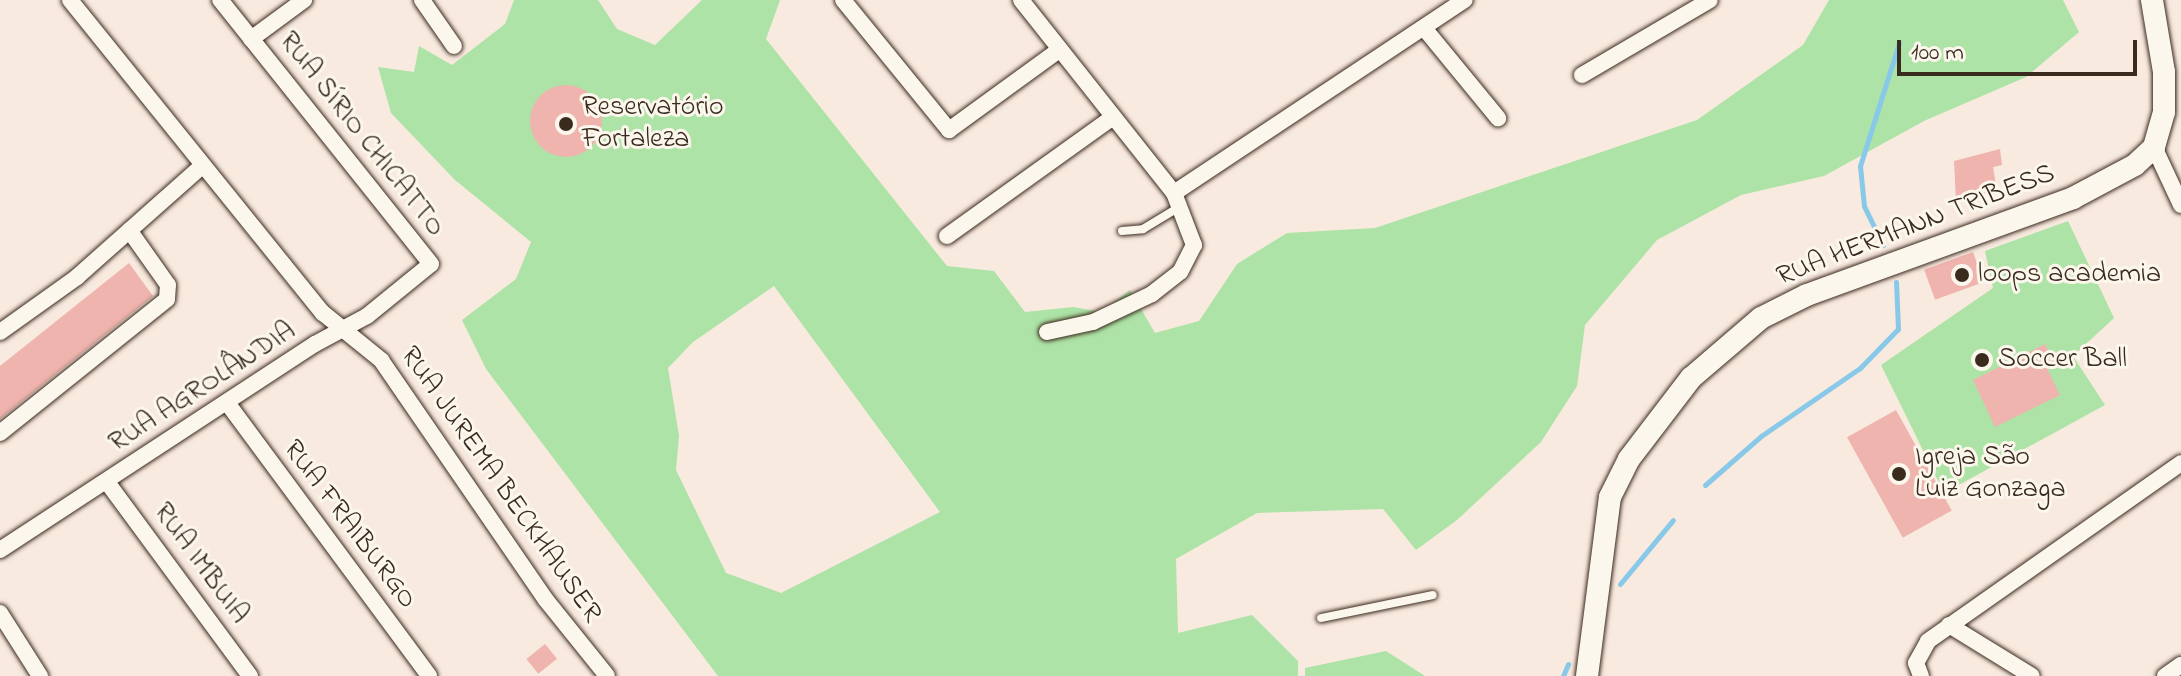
<!DOCTYPE html>
<html>
<head>
<meta charset="utf-8">
<style>
	body { margin:0 }
	#map { position:relative; width:2181px; height:676px; overflow:hidden; background:#f9eadf; font-family:"Indie Flower",sans-serif }
	div>[style] { position:absolute }
	[style*='--x'] { left:calc(var(--x)*1px); top:calc(var(--y)*1px); width:calc(var(--w)*1px); rotate:calc(var(--a)*1deg) }
	.green>* { inset:0; background:#ade3a6 }
	.stream>* { height:5px; margin:-2.5px; padding:0 2.5px; transform-origin:2.5px; border-radius:2.5px; background:#88c8e9 }
	.building>* { inset:0; background:#efb4ad; transform-origin:0 0 }
	.round { border-radius:50% }
	.roads { filter:drop-shadow(0 0 2px #3b2a1e) drop-shadow(0 0 2px #3b2a1e) }
	.lane>* { height:8px; margin:-4px; padding:0 4px; transform-origin:4px; border-radius:4px; background:#fbf7ec }
	.street>* { height:16px; margin:-8px; padding:0 8px; transform-origin:8px; border-radius:8px; background:#fbf7ec }
	.secondary>* { height:22px; margin:-11px; padding:0 11px; transform-origin:11px; border-radius:11px; background:#fbf7ec }
	.dots>* { width:22px; height:22px; translate:-50% -50%; box-sizing:border-box; border:4px solid #fbf7ec; border-radius:50% }
	span { translate:-50% -50%; white-space:nowrap; text-align:center; line-height:1.15; -webkit-text-stroke:6px #fbf7ec; paint-order:stroke }
	.poi-label { font-size:28px; color:#3b2a1e }
	.left { translate:0 -50%; text-align:left }
	.street-label { font-size:28px; color:#3b2a1e }
	.scale { position:absolute; left:1897px; top:40px; width:240px; height:36px; box-sizing:border-box; border:4px solid #3b2a1e; border-top:0; padding-left:10px; font-size:24px; line-height:28px; white-space:nowrap; color:#3b2a1e; -webkit-text-stroke:6px #fbf7ec; paint-order:stroke }
</style>
</head>
<body>
<div id="map">
	<div class="green">
		<i style="clip-path:polygon(evenodd,514px 0,598px 0,617px 29px,655px 45px,702px 0,780px 0,766px 39px,947px 266px,994px 271px,1025px 312px,1073px 307px,1101px 312px,1130px 290px,1155px 333px,1199px 321px,1237px 264px,1287px 233px,1375px 228px,1697px 120px,1803px 45px,1829px 0,2063px 0,2079px 32px,2026px 77px,1924px 121px,1824px 176px,1741px 195px,1657px 240px,1585px 325px,1577px 386px,1541px 442px,1457px 520px,1416px 550px,1383px 509px,1257px 513px,1176px 559px,1178px 633px,1252px 615px,1298px 661px,1298px 676px,718px 676px,486px 369px,462px 320px,516px 279px,531px 242px,455px 180px,391px 113px,378px 67px,414px 72px,419px 46px,452px 65px,505px 24px,514px 0,774px 286px,940px 512px,781px 593px,726px 573px,676px 470px,679px 436px,668px 368px,693px 342px,774px 286px)"></i>
		<i style="clip-path:polygon(2068px 221px,2114px 318px,2073px 356px,2105px 405px,1944px 493px,1881px 365px,1993px 288px,1985px 251px)"></i>
		<i style="clip-path:polygon(1386px 651px,1425px 676px,1305px 676px,1305px 668px)"></i>
	</div>
	<div class="stream">
		<i style="--x:1883;--y:245;--w:43;--a:-116"></i>
		<i style="--x:1864;--y:206;--w:40;--a:-95.7"></i>
		<i style="--x:1860;--y:166;--w:129;--a:-72.4"></i>
		<i style="--x:1705;--y:485;--w:74;--a:-41.2"></i>
		<i style="--x:1761;--y:436;--w:120;--a:-34.5"></i>
		<i style="--x:1860;--y:368;--w:54;--a:-45.7"></i>
		<i style="--x:1898;--y:329;--w:47;--a:-92.4"></i>
		<i style="--x:1620;--y:584;--w:83;--a:-50.4"></i>
		<i style="--x:1563;--y:676;--w:13;--a:-67"></i>
	</div>
	<div class="building">
		<i class="round" style="left:530px;top:85px;width:72px;height:72px"></i>
		<i style="clip-path:polygon(2000px 149px,2002px 165px,1993px 167px,1997px 191px,1956px 202px,1954px 161px)"></i>
		<i style="left:1973px;top:252px;width:32px;height:52px;rotate:70deg"></i>
		<i style="clip-path:polygon(129px 263px,153px 296px,0 419px,0 366px)"></i>
		<i style="clip-path:polygon(2045px 344px,2055px 364px,2047px 368px,2060px 395px,1995px 427px,1973px 380px)"></i>
		<i style="left:1896px;top:410px;width:115px;height:56px;rotate:61deg"></i>
		<i style="left:545px;top:644px;width:19px;height:24px;rotate:51deg"></i>
	</div>
	<div class="roads">
		<div class="lane">
			<i style="--x:1122;--y:231;--w:21;--a:-5"></i>
			<i style="--x:1143;--y:229;--w:44;--a:-31.2"></i>
			<i style="--x:1321;--y:618;--w:114;--a:-11.6"></i>
		</div>
		<div class="street">
			<i style="--x:70;--y:0;--w:402;--a:51.1"></i>
			<i style="--x:323;--y:313;--w:75;--a:39"></i>
			<i style="--x:381;--y:360;--w:291;--a:55.5"></i>
			<i style="--x:546;--y:600;--w:97;--a:51.2"></i>
			<i style="--x:422;--y:0;--w:56;--a:55.2"></i>
			<i style="--x:843;--y:0;--w:168;--a:50.8"></i>
			<i style="--x:949;--y:130;--w:136;--a:-36"></i>
			<i style="--x:1021;--y:0;--w:246;--a:51.6"></i>
			<i style="--x:1174;--y:193;--w:56;--a:69"></i>
			<i style="--x:1194;--y:245;--w:30;--a:117"></i>
			<i style="--x:1180;--y:272;--w:36;--a:142"></i>
			<i style="--x:1152;--y:294;--w:65;--a:154.6"></i>
			<i style="--x:1093;--y:322;--w:47;--a:167.7"></i>
			<i style="--x:1424;--y:28;--w:117;--a:50.6"></i>
			<i style="--x:251;--y:39;--w:66;--a:-36.3"></i>
			<i style="--x:1582;--y:75;--w:148;--a:-30.4"></i>
			<i style="--x:2154;--y:147;--w:64;--a:65"></i>
			<i style="--x:1174;--y:193;--w:349;--a:-33.6"></i>
			<i style="--x:947;--y:236;--w:204;--a:-35.6"></i>
			<i style="--x:0;--y:332;--w:95;--a:-35.5"></i>
			<i style="--x:77;--y:277;--w:167;--a:-41.6"></i>
			<i style="--x:228;--y:404;--w:338;--a:53.5"></i>
			<i style="--x:0;--y:433;--w:214;--a:-38.7"></i>
			<i style="--x:167;--y:299;--w:14;--a:-86"></i>
			<i style="--x:168;--y:285;--w:67;--a:-125.3"></i>
			<i style="--x:107;--y:482;--w:241;--a:53.6"></i>
			<i style="--x:0;--y:550;--w:376;--a:-33.2"></i>
			<i style="--x:315;--y:344;--w:59;--a:-28.3"></i>
			<i style="--x:367;--y:316;--w:82;--a:-39.1"></i>
			<i style="--x:431;--y:264;--w:338;--a:-128.6"></i>
			<i style="--x:0;--y:613;--w:75;--a:57.6"></i>
			<i style="--x:1949;--y:625;--w:97;--a:31.6"></i>
			<i style="--x:1921;--y:676;--w:14;--a:-111"></i>
			<i style="--x:1916;--y:663;--w:25;--a:-61"></i>
			<i style="--x:1928;--y:641;--w:309;--a:-35.1"></i>
			<i style="--x:2165;--y:676;--w:19;--a:-35"></i>
		</div>
		<div class="secondary">
			<i style="--x:1587;--y:676;--w:180;--a:-82.7"></i>
			<i style="--x:1610;--y:497;--w:42;--a:-63.4"></i>
			<i style="--x:1629;--y:459;--w:102;--a:-52.6"></i>
			<i style="--x:1691;--y:378;--w:92;--a:-40.6"></i>
			<i style="--x:1761;--y:318;--w:51;--a:-26.6"></i>
			<i style="--x:1807;--y:295;--w:283;--a:-20"></i>
			<i style="--x:2073;--y:198;--w:70;--a:-28"></i>
			<i style="--x:2135;--y:165;--w:26;--a:-43"></i>
			<i style="--x:2154;--y:147;--w:36;--a:-74"></i>
			<i style="--x:2164;--y:112;--w:40;--a:-90"></i>
			<i style="--x:2164;--y:72;--w:73;--a:-99.5"></i>
		</div>
	</div>
	<div class="dots">
		<i style="left:566px;top:124px;background:#3b2a1e"></i>
		<i style="left:1962px;top:275px;background:#3b2a1e"></i>
		<i style="left:1982px;top:360px;background:#3b2a1e"></i>
		<i style="left:1899px;top:474px;background:#3b2a1e"></i>
	</div>
	<div class="poi-label">
		<span class="left" style="left:582px;top:124px">Reservatório<br>Fortaleza</span>
		<span class="left" style="left:1978px;top:275px">loops academia</span>
		<span class="left" style="left:1998px;top:360px">Soccer Ball</span>
		<span class="left" style="left:1915px;top:474px">Igreja São<br>Luiz Gonzaga</span>
	</div>
	<div class="street-label">
		<span style="left:361px;top:135px;rotate:52deg">RUA SÍRIO CHICATTO</span>
		<span style="left:1916px;top:226px;rotate:-21deg">RUA HERMANN TRIBESS</span>
		<span style="left:203px;top:388px;rotate:-33deg">RUA AGROLÂNDIA</span>
		<span style="left:500px;top:485px;rotate:55deg">RUA JUREMA BECKHAUSER</span>
		<span style="left:349px;top:525px;rotate:53deg">RUA FRAIBURGO</span>
		<span style="left:200px;top:564px;rotate:54deg">RUA IMBUIA</span>
	</div>
	<div class="scale">100 m</div>
</div>
</body>
</html>
